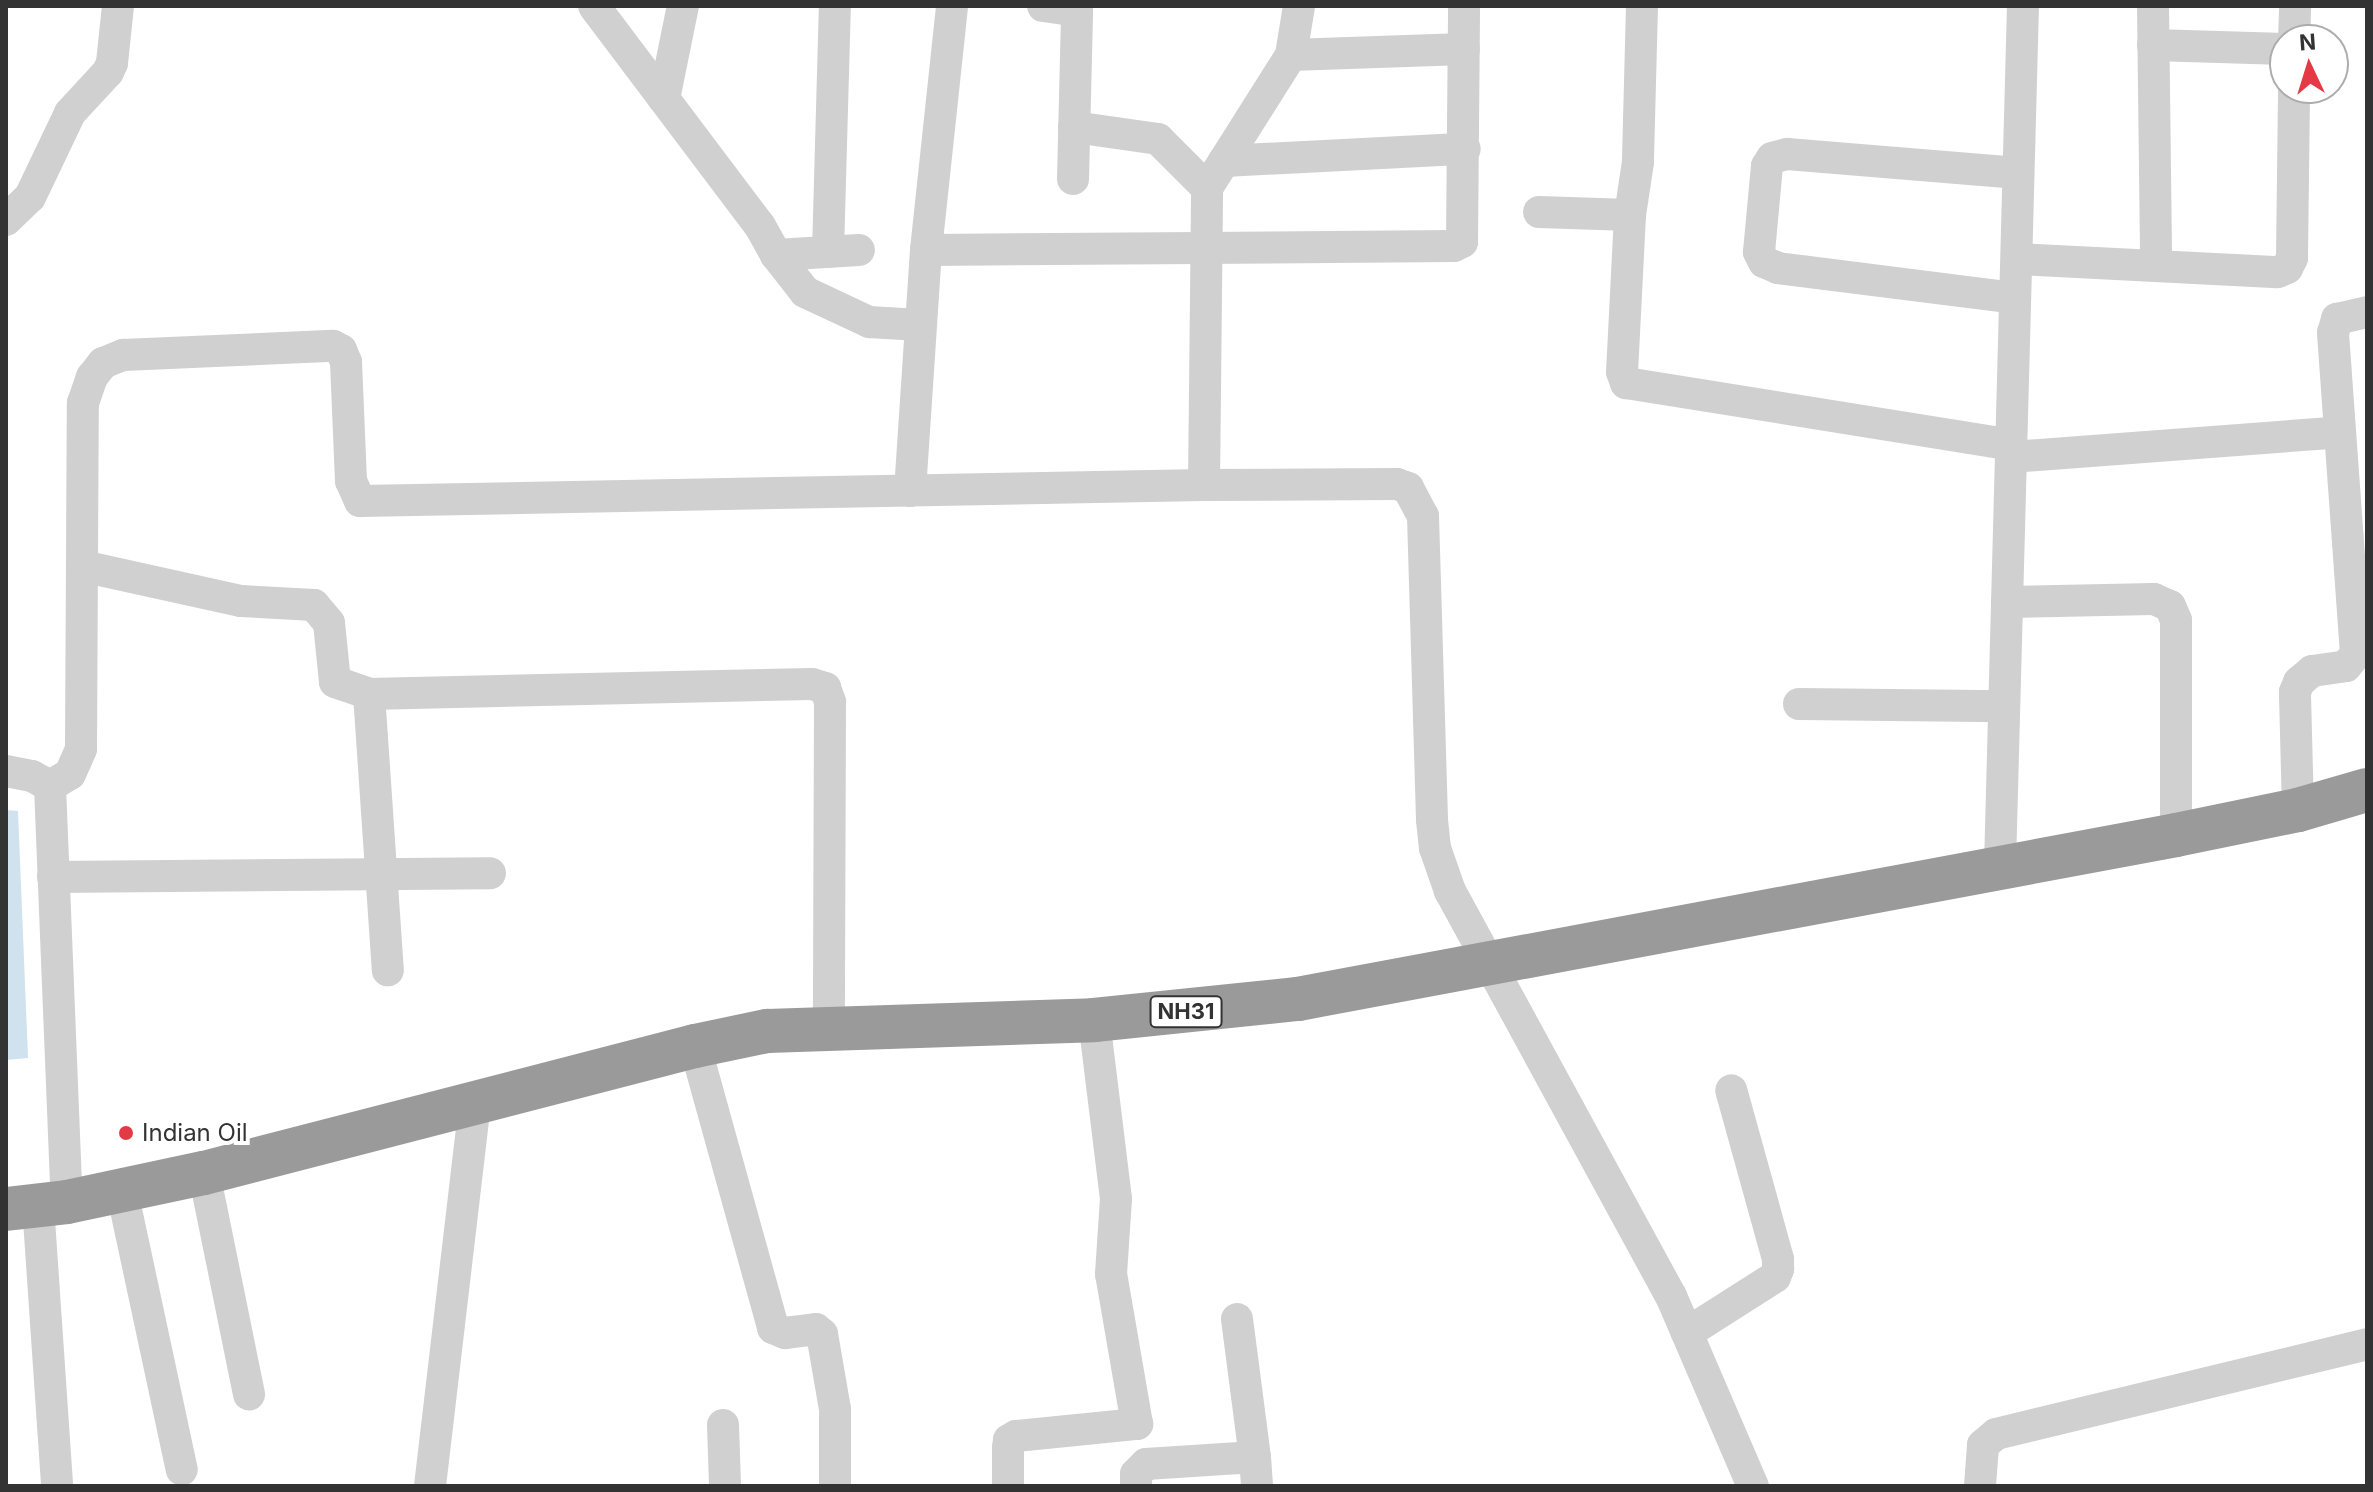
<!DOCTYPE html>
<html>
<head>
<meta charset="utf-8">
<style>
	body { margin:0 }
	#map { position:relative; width:2373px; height:1492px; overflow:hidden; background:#fff; font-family:Inter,sans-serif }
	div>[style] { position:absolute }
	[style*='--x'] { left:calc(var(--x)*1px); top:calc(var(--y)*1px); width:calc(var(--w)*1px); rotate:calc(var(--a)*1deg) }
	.water>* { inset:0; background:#cfe2ee }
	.minor>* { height:32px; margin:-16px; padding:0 16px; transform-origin:16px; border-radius:16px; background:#d0d0d0 }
	.highway>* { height:44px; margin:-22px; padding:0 22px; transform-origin:22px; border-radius:22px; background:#9a9a9a }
	.dots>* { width:22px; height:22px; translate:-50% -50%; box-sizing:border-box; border:4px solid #fff; border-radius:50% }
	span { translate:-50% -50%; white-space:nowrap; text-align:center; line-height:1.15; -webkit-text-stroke:8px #fff; paint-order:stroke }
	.shield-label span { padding:2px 6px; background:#fff; border:2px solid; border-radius:6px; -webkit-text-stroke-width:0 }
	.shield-label { font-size:22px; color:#333; font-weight:700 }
	.poi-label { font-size:24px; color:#333 }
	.left { translate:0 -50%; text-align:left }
	.frame { position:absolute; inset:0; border:8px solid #333; pointer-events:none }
	.north { position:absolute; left:2269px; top:24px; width:80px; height:80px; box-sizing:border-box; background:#fff; border:2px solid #adadad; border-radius:50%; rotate:356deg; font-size:22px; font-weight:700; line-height:32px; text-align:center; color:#333 }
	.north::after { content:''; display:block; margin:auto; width:28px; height:36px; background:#e63946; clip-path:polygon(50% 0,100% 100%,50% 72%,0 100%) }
</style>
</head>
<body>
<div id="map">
	<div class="water">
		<i style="clip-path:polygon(6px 810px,18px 811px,28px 1058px,6px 1060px)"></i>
	</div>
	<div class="minor">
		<i style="--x:594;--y:6;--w:276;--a:53"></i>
		<i style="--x:760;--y:226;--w:33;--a:61"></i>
		<i style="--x:776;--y:255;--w:47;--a:51.9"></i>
		<i style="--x:805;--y:292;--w:71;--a:25.1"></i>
		<i style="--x:869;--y:322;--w:51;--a:3.4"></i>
		<i style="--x:1043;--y:6;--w:34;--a:8"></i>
		<i style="--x:1077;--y:11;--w:5;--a:-90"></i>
		<i style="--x:1642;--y:6;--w:156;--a:91.5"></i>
		<i style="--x:1638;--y:162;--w:54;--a:98.6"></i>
		<i style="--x:1630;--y:215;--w:157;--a:92.9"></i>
		<i style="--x:1622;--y:372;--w:12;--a:70"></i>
		<i style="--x:1626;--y:383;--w:390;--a:9.1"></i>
		<i style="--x:2153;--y:6;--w:258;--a:89.3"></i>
		<i style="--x:2294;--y:40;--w:34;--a:-88"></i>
		<i style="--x:2153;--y:45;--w:132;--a:1.7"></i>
		<i style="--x:1291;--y:55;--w:173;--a:-2"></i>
		<i style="--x:664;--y:99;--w:95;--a:-78.5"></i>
		<i style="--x:1074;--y:127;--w:85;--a:8.1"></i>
		<i style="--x:1158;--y:139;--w:69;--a:45"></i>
		<i style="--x:1224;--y:161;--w:241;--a:-2.9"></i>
		<i style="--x:1073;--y:179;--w:168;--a:-88.6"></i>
		<i style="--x:1539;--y:212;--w:91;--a:1.9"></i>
		<i style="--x:6;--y:220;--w:33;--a:-44"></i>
		<i style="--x:30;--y:197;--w:93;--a:-64.5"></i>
		<i style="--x:70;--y:113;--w:56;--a:-47.2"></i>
		<i style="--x:108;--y:72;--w:10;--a:-66"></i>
		<i style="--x:112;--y:63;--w:57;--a:-84"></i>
		<i style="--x:926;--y:250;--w:245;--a:-83.9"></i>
		<i style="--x:828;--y:252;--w:246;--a:-88.4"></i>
		<i style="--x:776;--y:255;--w:83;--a:-3.4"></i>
		<i style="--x:2018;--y:259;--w:260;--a:2.9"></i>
		<i style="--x:2278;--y:272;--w:10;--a:-24"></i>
		<i style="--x:2287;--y:268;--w:11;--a:-63"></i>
		<i style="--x:2292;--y:258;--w:170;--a:-89.3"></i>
		<i style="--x:2015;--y:298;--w:239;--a:-172.8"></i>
		<i style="--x:1778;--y:268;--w:15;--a:-157"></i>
		<i style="--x:1764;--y:262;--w:11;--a:-117"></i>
		<i style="--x:1759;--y:252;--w:86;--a:-84.7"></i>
		<i style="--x:1767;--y:166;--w:9;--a:-58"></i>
		<i style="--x:1772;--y:158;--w:16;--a:-15"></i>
		<i style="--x:1787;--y:154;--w:232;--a:4.7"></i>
		<i style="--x:2011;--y:457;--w:330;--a:-4.3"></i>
		<i style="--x:1204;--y:485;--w:297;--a:-89.4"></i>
		<i style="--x:1207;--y:188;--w:157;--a:-57.7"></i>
		<i style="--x:1291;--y:55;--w:50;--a:-80.7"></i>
		<i style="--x:910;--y:491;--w:242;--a:-86.2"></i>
		<i style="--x:926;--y:250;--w:528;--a:-0.43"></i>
		<i style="--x:1454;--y:246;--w:9;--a:-27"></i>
		<i style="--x:1462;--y:242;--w:236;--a:-89.5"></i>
		<i style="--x:82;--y:566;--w:163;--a:12.4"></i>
		<i style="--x:241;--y:601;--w:73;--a:3.1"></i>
		<i style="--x:314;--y:605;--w:23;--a:50"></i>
		<i style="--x:329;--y:623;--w:59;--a:84.2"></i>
		<i style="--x:335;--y:682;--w:36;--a:19"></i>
		<i style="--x:369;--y:694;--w:443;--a:-1.3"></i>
		<i style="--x:812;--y:684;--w:14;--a:17"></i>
		<i style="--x:825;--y:688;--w:15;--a:70"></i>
		<i style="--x:830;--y:702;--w:326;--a:90.2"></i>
		<i style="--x:2007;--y:602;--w:147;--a:-1.2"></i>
		<i style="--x:2154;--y:599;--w:17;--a:24"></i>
		<i style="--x:2170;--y:606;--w:15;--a:67"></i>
		<i style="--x:2176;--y:620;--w:215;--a:90"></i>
		<i style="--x:369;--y:694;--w:277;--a:86.1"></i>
		<i style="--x:1799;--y:704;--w:205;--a:0.6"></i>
		<i style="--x:6;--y:771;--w:26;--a:11"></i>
		<i style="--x:32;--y:776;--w:21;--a:29"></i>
		<i style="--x:50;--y:786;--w:416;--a:87.7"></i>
		<i style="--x:50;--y:786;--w:23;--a:-31"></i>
		<i style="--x:70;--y:774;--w:27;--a:-66"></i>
		<i style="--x:81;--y:749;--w:346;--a:-89.7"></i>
		<i style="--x:83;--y:403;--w:28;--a:-71"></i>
		<i style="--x:92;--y:377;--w:18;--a:-52"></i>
		<i style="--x:103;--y:363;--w:22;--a:-22"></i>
		<i style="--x:123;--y:355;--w:210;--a:-2.5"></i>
		<i style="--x:333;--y:346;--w:9;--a:27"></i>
		<i style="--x:341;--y:350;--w:13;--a:67"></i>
		<i style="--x:346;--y:362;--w:119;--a:87.6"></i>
		<i style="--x:351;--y:481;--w:22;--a:66"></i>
		<i style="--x:360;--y:501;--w:844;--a:-1.09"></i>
		<i style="--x:1204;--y:485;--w:193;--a:-0.3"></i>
		<i style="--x:1397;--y:484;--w:12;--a:20"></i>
		<i style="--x:1408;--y:488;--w:32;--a:62"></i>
		<i style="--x:1423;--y:516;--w:304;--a:88.3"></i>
		<i style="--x:1432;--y:820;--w:28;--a:84"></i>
		<i style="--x:1435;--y:848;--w:46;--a:70.8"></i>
		<i style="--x:1450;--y:891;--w:461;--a:61.4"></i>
		<i style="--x:1671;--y:1296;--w:207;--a:66.7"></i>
		<i style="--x:2298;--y:810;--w:118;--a:-91.5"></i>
		<i style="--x:2295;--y:692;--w:11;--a:-68"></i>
		<i style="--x:2299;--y:682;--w:17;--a:-40"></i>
		<i style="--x:2312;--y:671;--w:34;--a:-8"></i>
		<i style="--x:2346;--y:666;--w:16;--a:-50"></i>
		<i style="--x:2356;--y:654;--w:322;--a:-94.1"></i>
		<i style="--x:2333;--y:333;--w:15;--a:-74"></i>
		<i style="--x:2337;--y:319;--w:31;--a:-13"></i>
		<i style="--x:2000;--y:866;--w:860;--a:-88.47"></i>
		<i style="--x:53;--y:877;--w:437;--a:-0.5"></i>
		<i style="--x:695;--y:1046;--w:293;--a:74.5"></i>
		<i style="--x:773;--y:1328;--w:13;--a:23"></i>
		<i style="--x:785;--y:1333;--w:31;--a:-7"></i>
		<i style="--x:816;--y:1329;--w:8;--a:40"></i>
		<i style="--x:822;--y:1334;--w:76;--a:80.2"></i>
		<i style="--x:835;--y:1409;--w:77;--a:90"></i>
		<i style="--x:204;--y:1173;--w:226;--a:78.5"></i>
		<i style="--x:122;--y:1191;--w:285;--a:77.9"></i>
		<i style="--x:38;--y:1205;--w:282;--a:86.1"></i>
		<i style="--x:1237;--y:1319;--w:139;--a:82.6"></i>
		<i style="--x:1687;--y:1333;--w:104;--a:-32.5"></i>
		<i style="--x:1775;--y:1277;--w:9;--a:-69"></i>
		<i style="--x:1778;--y:1269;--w:10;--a:-90"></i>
		<i style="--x:1778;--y:1259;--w:175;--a:-105.5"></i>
		<i style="--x:723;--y:1425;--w:61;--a:88.1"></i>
		<i style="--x:430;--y:1486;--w:385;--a:-83.3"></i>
		<i style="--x:1008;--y:1486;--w:38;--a:-90"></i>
		<i style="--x:1008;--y:1448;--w:8;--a:-83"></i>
		<i style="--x:1009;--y:1440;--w:8;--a:-30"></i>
		<i style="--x:1016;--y:1436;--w:122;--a:-5.7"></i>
		<i style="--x:1137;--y:1424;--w:152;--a:-99.8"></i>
		<i style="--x:1111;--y:1274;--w:75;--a:-86.2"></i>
		<i style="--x:1116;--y:1199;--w:180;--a:-97"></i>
		<i style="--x:1136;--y:1486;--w:12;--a:-90"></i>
		<i style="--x:1136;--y:1474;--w:14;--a:-45"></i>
		<i style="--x:1146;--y:1464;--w:109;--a:-3.7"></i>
		<i style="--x:1255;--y:1457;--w:29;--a:86"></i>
		<i style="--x:1980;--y:1486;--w:41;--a:-85.8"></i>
		<i style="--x:1983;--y:1445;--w:17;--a:-40"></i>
		<i style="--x:1996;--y:1434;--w:382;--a:-13.6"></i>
	</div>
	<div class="highway">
		<i style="--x:6;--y:1209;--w:61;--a:-6.5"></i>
		<i style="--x:67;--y:1202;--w:140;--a:-12"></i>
		<i style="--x:204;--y:1173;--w:507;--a:-14.5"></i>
		<i style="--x:695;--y:1046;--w:74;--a:-11.8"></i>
		<i style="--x:767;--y:1031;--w:327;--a:-1.9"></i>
		<i style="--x:1094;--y:1020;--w:205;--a:-5.9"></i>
		<i style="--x:1298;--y:999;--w:893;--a:-10.58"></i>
		<i style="--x:2176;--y:835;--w:125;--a:-11.6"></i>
		<i style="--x:2298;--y:810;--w:72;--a:-16.2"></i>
	</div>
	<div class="dots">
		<i style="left:126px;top:1133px;background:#e63946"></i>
	</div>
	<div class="shield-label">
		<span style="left:1186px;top:1012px">NH31</span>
	</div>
	<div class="poi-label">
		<span class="left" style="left:142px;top:1133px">Indian Oil</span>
	</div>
	<div class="frame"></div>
	<div class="north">N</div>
</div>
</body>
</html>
